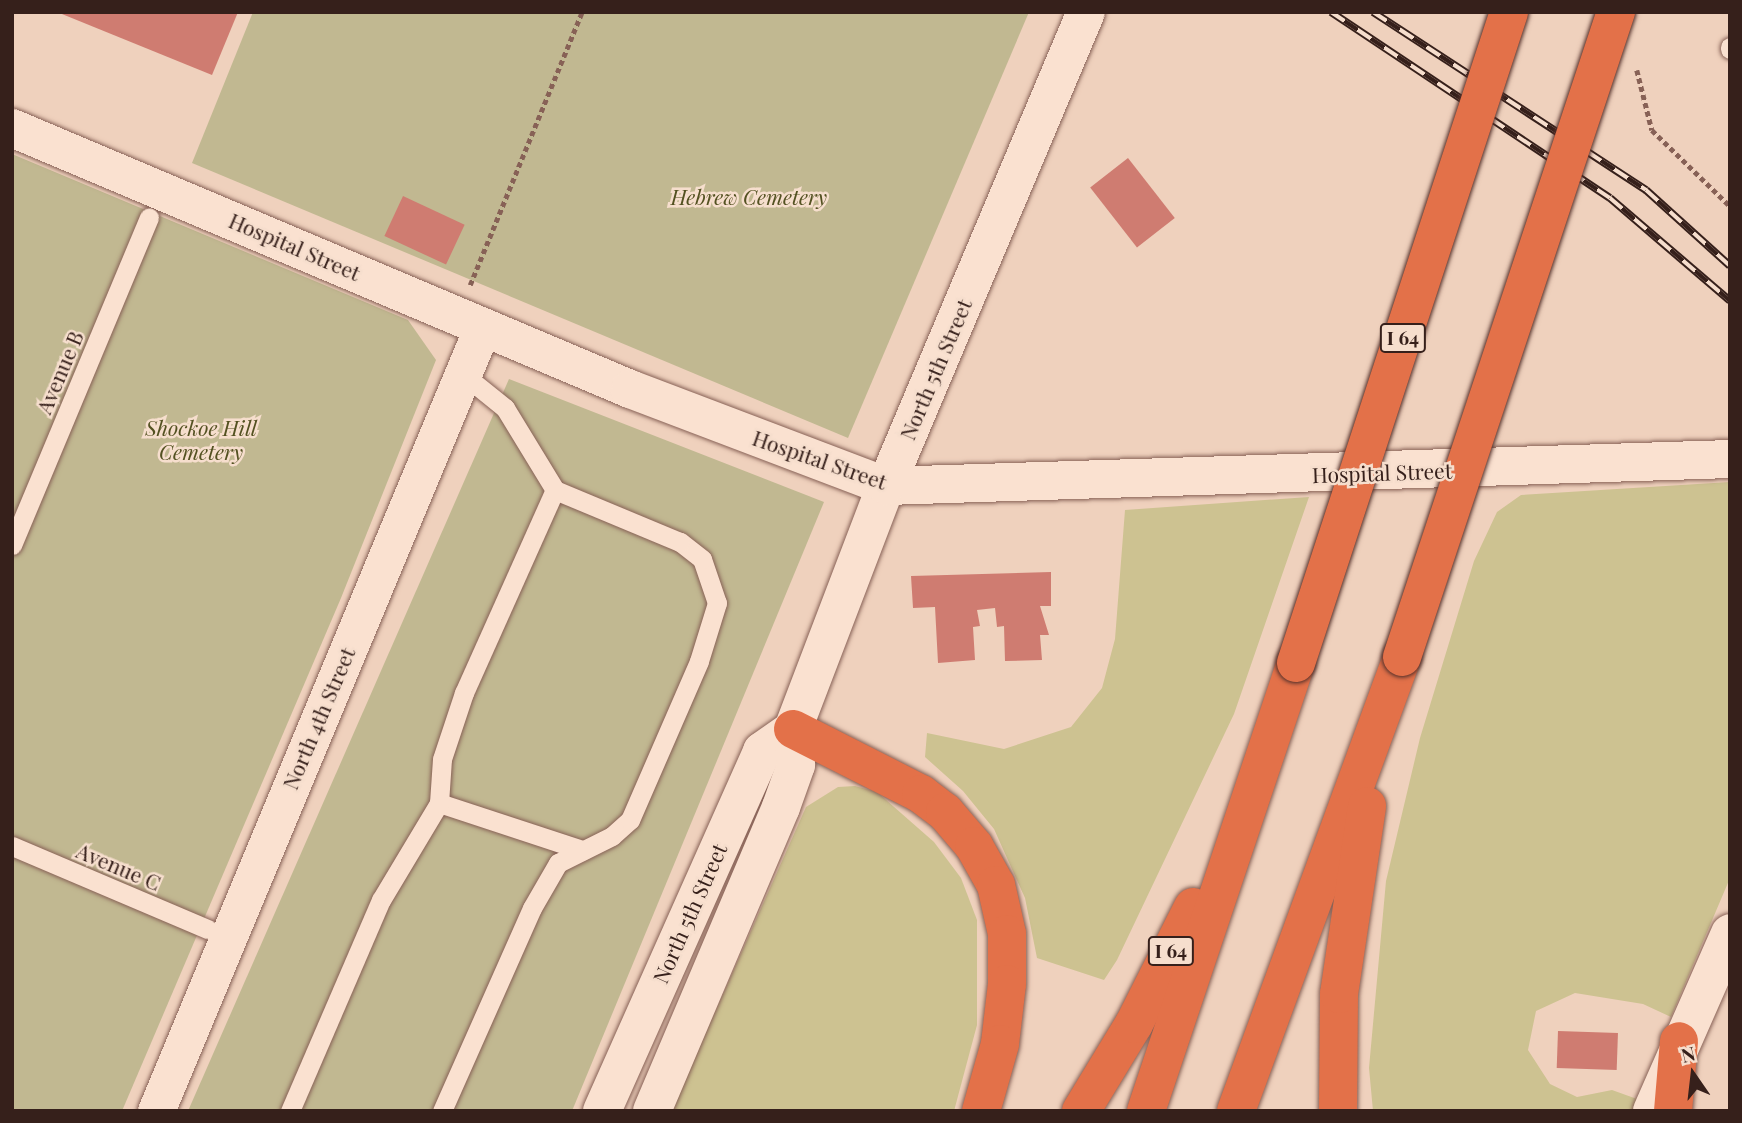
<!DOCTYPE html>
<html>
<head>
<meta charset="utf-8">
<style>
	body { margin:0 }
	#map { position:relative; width:1742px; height:1123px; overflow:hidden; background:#efd1bd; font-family:"Playfair Display",serif }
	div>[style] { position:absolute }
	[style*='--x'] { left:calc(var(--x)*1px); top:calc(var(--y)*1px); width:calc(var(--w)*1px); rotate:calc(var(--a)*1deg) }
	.green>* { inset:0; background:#cdc291 }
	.cemetery>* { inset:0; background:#c1b891 }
	.building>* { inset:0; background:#cf7c71; transform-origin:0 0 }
	.path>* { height:4.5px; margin-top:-2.25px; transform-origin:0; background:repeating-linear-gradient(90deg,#876156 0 5px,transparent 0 8.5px) }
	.roads { filter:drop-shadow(0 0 2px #876156) drop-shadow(0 0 2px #876156) }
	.lane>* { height:19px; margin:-9.5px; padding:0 9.5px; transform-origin:9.5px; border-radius:9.5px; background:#fae1d0 }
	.street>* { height:37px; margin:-18.5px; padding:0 18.5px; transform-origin:18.5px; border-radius:18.5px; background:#fae1d0 }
	.secondary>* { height:38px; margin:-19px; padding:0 19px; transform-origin:19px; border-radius:19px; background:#fae1d0 }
	.highway>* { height:38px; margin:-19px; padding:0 19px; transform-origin:19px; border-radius:19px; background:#e37149 }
	.rail>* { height:8px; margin-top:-4px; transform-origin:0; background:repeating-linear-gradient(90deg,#f6decd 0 16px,#36201b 0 32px); box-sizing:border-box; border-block:2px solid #36201b }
	.bridges { filter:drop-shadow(0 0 2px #55312b) drop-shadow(0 0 2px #55312b) }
	.highway-bridge>* { height:38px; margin:-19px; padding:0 19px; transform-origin:19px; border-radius:19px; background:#e37149 }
	span { translate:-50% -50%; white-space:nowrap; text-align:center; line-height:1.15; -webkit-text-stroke:5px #f6decd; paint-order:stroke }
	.shield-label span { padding:2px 5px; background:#f6decd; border:2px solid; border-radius:5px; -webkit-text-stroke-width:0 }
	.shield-label { font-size:19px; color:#36201b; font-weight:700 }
	.park-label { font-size:21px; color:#535121; font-style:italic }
	.street-label { font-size:21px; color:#36201b }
	.frame { position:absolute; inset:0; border:14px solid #36201b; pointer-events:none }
	.north { position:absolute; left:1658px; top:1039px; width:70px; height:70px; -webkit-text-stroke:5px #f6decd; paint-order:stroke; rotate:346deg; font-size:19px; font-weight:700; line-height:28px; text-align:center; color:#36201b }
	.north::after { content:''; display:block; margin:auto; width:24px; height:32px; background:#36201b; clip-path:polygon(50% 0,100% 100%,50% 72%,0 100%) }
</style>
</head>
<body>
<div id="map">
	<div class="green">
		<i style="clip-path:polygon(1730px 482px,1730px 878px,1671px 1017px,1643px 1004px,1575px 993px,1536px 1011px,1528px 1050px,1550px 1084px,1577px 1097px,1612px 1090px,1637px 1099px,1632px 1111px,1373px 1111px,1369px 1068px,1386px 881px,1420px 738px,1474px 561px,1497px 512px,1521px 495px)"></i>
		<i style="clip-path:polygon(1309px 497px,1234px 714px,1117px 960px,1104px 980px,1037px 958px,1025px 898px,994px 829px,963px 791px,925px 757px,927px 733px,1004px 749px,1071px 727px,1102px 688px,1115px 639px,1125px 510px)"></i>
		<i style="clip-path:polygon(855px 786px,877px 792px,934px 842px,961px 878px,977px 920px,977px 1025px,954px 1111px,671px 1111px,806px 807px,838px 787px)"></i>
	</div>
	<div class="cemetery">
		<i style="clip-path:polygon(253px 12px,1029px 12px,848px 438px,192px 163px)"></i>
		<i style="clip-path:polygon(12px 154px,408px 320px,436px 360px,341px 598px,122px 1111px,12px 1111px)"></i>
		<i style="clip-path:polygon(509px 379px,824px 502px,572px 1111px,188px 1111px)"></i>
	</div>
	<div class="building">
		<i style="clip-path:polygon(57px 12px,238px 12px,212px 75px)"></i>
		<i style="left:1128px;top:158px;width:76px;height:48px;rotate:52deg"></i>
		<i style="left:403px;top:196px;width:68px;height:44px;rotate:25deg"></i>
		<i style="clip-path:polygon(1051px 572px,1051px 606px,1040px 606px,1049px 635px,1040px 635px,1042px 660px,1005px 661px,1004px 626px,997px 627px,995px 608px,977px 610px,980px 626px,973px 627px,975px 660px,938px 663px,935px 607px,913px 608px,911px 576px)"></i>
		<i style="left:1558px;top:1031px;width:60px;height:37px;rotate:2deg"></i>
	</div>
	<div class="path">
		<i style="--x:1637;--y:70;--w:62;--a:76"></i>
		<i style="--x:1652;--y:130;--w:109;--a:44.3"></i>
		<i style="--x:470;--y:285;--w:295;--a:-67.7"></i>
	</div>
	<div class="roads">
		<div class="lane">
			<i style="--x:1730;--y:47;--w:2;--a:90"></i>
			<i style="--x:12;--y:545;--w:355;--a:-67.3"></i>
			<i style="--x:439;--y:803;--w:151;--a:18.2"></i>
			<i style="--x:12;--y:846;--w:213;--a:23"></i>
			<i style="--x:290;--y:1111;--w:230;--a:-66.7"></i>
			<i style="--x:381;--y:900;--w:113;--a:-59.1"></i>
			<i style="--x:439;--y:803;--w:44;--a:-86.1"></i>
			<i style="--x:442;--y:759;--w:70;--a:-71.6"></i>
			<i style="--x:464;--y:693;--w:222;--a:-65.9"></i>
			<i style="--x:442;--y:1111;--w:222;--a:-66.1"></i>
			<i style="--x:532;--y:908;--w:52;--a:-60"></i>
			<i style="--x:558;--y:863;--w:60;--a:-26.6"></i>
			<i style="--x:612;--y:836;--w:24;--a:-42"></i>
			<i style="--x:630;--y:820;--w:173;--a:-66.5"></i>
			<i style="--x:699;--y:661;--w:61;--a:-72.8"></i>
			<i style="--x:717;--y:603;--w:46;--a:-108.8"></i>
			<i style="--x:702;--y:559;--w:28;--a:-142"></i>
			<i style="--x:680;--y:542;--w:135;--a:-157.4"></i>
			<i style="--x:555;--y:490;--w:96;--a:-121.4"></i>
			<i style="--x:505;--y:408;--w:54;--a:-141"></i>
		</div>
		<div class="street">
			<i style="--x:156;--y:1111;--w:850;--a:-67.39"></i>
		</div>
		<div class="secondary">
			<i style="--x:12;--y:128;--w:671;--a:22.9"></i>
			<i style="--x:630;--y:389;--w:274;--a:20.8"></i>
			<i style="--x:886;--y:486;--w:844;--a:-1.83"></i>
			<i style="--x:602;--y:1111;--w:394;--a:-66"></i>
			<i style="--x:762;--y:751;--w:38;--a:-35"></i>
			<i style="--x:652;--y:1111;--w:330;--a:-67"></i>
			<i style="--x:781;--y:807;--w:45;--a:-70.3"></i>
			<i style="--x:796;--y:765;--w:36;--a:-95"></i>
			<i style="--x:793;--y:729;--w:260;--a:-69.1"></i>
			<i style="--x:886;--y:486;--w:514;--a:-67.12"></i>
			<i style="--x:1652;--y:1111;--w:194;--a:-66.3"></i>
		</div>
		<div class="highway">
			<i style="--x:793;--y:729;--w:144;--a:26.9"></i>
			<i style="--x:921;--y:794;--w:30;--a:37"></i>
			<i style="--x:945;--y:812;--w:45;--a:49.5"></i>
			<i style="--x:974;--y:846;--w:45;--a:60.6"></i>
			<i style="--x:996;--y:885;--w:50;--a:77.3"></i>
			<i style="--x:1007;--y:934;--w:50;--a:90"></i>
			<i style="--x:1007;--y:984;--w:60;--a:96.7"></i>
			<i style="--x:1000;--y:1044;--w:70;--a:105.8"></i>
			<i style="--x:1081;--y:1111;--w:102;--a:-58.7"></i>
			<i style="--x:1134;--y:1024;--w:131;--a:-63.2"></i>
			<i style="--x:1146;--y:1111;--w:472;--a:-71.5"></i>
			<i style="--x:1236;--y:1111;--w:483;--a:-69.9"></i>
			<i style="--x:1338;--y:1111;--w:117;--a:-89.5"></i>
			<i style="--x:1339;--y:994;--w:190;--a:-81.5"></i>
			<i style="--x:1673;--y:1111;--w:70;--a:-85.1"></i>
		</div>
	</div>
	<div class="rail">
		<i style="--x:1331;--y:12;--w:335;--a:33.7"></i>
		<i style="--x:1610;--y:198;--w:158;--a:40.6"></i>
		<i style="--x:1373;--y:12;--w:326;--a:33.1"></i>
		<i style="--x:1646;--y:190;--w:113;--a:42.1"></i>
	</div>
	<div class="bridges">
		<div class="highway-bridge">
			<i style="--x:1402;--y:657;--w:680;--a:-71.65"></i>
			<i style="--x:1296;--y:663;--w:685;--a:-71.88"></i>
		</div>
	</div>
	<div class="shield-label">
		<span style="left:1403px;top:338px">I 64</span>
		<span style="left:1171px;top:951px">I 64</span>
	</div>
	<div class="park-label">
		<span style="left:749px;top:196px">Hebrew Cemetery</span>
		<span style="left:201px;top:439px">Shockoe Hill<br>Cemetery</span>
	</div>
	<div class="street-label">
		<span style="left:295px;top:246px;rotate:23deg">Hospital Street</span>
		<span style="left:935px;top:369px;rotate:-67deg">North 5th Street</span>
		<span style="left:59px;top:372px;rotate:-67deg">Avenue B</span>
		<span style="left:820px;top:459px;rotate:19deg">Hospital Street</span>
		<span style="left:1382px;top:472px;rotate:-2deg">Hospital Street</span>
		<span style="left:318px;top:718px;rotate:-67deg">North 4th Street</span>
		<span style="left:119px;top:866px;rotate:23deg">Avenue C</span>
		<span style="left:689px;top:913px;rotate:-66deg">North 5th Street</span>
	</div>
	<div class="frame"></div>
	<div class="north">N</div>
</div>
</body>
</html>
